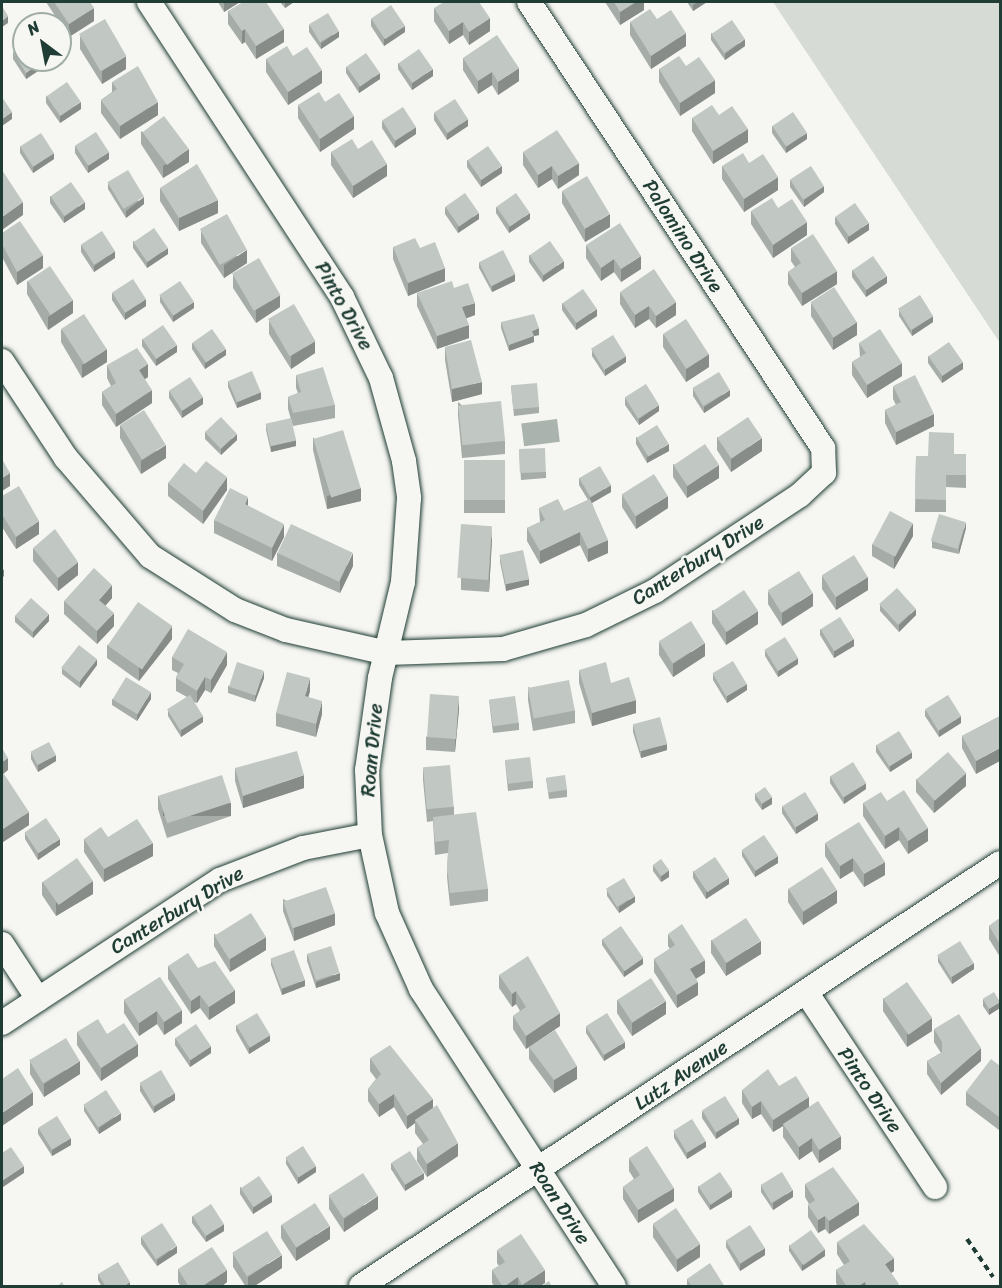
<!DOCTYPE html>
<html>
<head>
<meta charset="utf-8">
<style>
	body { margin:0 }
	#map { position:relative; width:1002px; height:1288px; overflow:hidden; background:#f6f6f2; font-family:Sriracha,sans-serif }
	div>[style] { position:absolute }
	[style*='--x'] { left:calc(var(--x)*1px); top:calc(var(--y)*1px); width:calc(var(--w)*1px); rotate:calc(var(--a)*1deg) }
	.green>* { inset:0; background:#d6dbd6 }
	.water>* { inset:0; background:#aab3ae; transform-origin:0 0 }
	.path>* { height:4px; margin-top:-2px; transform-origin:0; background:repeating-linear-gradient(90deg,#1f3d34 0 6px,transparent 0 10.5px) }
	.roads { filter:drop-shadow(0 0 2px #1f3d34) drop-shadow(0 0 2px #1f3d34) }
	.street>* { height:24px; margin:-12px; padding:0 12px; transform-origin:12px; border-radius:12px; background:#f6f6f2 }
	.wall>* { inset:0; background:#a6aca8; transform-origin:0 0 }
	.shaded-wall>* { inset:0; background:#878c88; transform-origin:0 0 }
	.building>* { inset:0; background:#c1c8c3; transform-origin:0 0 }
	span { translate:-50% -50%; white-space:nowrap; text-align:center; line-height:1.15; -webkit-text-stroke:5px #f6f6f2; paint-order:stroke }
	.street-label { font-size:20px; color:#1f3d34 }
	.frame { position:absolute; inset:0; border:3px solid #1f3d34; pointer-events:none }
	.north { position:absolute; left:12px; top:12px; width:60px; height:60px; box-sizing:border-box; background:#f6f6f2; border:2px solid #a0aca6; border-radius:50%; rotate:328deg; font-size:16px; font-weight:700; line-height:24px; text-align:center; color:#1f3d34 }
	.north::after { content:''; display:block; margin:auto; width:21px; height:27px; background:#1f3d34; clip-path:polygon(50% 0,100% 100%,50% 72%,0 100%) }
</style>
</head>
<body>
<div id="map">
	<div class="green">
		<i style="clip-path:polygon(773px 2px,1000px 2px,1000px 343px)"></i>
	</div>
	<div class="water">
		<i style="left:557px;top:419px;width:23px;height:36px;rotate:83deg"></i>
	</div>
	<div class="path">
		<i style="--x:967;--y:1239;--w:46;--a:55.6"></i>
	</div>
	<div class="roads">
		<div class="street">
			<i style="--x:149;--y:2;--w:353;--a:56.8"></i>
			<i style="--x:342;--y:297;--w:90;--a:64.3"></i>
			<i style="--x:381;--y:378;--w:86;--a:74.5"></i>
			<i style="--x:404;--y:461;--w:37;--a:82"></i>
			<i style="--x:409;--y:498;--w:84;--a:94.1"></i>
			<i style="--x:403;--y:582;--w:99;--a:103.5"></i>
			<i style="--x:380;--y:678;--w:93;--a:98"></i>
			<i style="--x:367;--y:770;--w:65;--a:87.4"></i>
			<i style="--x:370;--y:835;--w:80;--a:77.7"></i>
			<i style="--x:387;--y:913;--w:83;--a:65.9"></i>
			<i style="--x:421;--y:989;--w:354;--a:57"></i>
			<i style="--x:2;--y:361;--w:116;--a:56.6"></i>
			<i style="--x:66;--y:458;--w:129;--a:49.4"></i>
			<i style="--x:150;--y:556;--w:101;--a:32.4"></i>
			<i style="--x:235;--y:610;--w:55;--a:21.4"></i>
			<i style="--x:286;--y:630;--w:104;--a:12.8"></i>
			<i style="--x:387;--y:653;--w:116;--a:-2"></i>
			<i style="--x:503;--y:649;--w:86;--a:-16.1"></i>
			<i style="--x:586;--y:625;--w:77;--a:-26.2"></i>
			<i style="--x:655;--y:591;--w:174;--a:-33.5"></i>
			<i style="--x:800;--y:495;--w:33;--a:-43"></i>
			<i style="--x:824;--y:473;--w:25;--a:-92"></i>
			<i style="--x:823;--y:448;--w:534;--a:-123.39"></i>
			<i style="--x:2;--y:944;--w:66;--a:56.8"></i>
			<i style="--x:806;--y:992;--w:234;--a:56.5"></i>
			<i style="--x:2;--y:1023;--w:261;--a:-33.3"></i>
			<i style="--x:220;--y:880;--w:89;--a:-21.1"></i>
			<i style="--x:303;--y:848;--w:68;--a:-11"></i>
			<i style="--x:361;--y:1286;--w:766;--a:-33.5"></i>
		</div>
	</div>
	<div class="wall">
		<i style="clip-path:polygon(46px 2px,90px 2px,94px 21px,69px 37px)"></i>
		<i style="clip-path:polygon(218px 2px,240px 2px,224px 12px)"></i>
		<i style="clip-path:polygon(280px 2px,294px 2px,285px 8px)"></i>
		<i style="clip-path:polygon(605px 2px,644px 2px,644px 10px,620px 25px)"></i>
		<i style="clip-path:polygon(687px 2px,707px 2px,693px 11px)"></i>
		<i style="clip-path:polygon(434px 8px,490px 31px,469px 45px,463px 35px,449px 44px,434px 21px)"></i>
		<i style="clip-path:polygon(228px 11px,284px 42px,256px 59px,245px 42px,242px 44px,228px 24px)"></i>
		<i style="clip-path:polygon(371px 19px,405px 32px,384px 46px,371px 26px)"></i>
		<i style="clip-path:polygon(657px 19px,686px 46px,651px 69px,630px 35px,630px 22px)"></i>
		<i style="clip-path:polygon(309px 25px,339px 37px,321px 49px,309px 32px)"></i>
		<i style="clip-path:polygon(711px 33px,745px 46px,725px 60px,711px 40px)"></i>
		<i style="clip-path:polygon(80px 36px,126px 69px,102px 84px,80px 49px)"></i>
		<i style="clip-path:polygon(13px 52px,47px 60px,47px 65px,26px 79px,13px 59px)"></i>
		<i style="clip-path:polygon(293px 56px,322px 83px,288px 105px,266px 72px,266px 59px)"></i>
		<i style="clip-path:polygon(463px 58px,519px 81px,498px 95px,492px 85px,478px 94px,463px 70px)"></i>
		<i style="clip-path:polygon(398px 63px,433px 76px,412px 90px,398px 69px)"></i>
		<i style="clip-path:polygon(686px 66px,715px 93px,680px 116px,659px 82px,659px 69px)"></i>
		<i style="clip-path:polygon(346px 67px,380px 79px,359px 93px,346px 73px)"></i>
		<i style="clip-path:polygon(112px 82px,158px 115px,120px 139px,101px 113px,101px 100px,112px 92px)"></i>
		<i style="clip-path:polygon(46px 96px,81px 109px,60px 123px,46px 103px)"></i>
		<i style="clip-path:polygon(325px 102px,354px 129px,320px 152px,298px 118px,298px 105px)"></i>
		<i style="clip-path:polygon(434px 113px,468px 126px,447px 140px,434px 120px)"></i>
		<i style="clip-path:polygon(719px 115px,748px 142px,713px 164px,692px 131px,692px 118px)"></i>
		<i style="clip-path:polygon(382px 121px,416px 134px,395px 148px,382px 128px)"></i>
		<i style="clip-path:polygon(772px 126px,807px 139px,786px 153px,772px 133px)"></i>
		<i style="clip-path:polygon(141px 131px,189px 162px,163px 178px,141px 144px)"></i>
		<i style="clip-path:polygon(20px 146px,54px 159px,33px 173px,20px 153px)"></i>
		<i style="clip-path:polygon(75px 146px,109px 159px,88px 173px,75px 153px)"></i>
		<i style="clip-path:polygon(358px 149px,387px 176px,353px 198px,331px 165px,331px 152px)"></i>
		<i style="clip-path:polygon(523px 152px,579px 175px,558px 189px,552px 179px,538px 188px,523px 165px)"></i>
		<i style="clip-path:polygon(467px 160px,502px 173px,481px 187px,467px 167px)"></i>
		<i style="clip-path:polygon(722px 166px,778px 190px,744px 212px,722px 179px)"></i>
		<i style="clip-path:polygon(790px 180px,824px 192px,804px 207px,790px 187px)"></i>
		<i style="clip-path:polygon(108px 183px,144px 204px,126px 218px,108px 189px)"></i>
		<i style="clip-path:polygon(160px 188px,218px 213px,179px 231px,160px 201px)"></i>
		<i style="clip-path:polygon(562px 191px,610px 227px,585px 242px,562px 203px)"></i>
		<i style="clip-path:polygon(50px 196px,85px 209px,64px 223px,50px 203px)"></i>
		<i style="clip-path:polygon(445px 207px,479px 219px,458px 233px,445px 214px)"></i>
		<i style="clip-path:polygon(496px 207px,530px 219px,509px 233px,496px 213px)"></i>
		<i style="clip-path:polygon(778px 208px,807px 235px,773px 258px,751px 224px,751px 211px)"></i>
		<i style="clip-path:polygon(835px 217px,869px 230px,848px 244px,835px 224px)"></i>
		<i style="clip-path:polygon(201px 230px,247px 263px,224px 278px,201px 243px)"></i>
		<i style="clip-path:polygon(2px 233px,43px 268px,17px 285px,2px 257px)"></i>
		<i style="clip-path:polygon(133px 241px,168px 254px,147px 268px,133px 248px)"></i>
		<i style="clip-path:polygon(81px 245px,115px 258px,94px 272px,81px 252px)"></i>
		<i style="clip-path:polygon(586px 245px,641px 269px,621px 282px,614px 272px,601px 281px,586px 258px)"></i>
		<i style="clip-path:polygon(393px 247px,420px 248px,445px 281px,408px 296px,393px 259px)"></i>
		<i style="clip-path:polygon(791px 248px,837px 284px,802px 306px,788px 284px,788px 272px,795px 267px,791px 261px)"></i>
		<i style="clip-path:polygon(529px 255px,564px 268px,543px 282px,529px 262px)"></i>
		<i style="clip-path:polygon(479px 262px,515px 281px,492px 292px,479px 268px)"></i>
		<i style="clip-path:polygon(852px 270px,887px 283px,866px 297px,852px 277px)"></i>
		<i style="clip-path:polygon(233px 275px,280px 307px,256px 323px,233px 288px)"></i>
		<i style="clip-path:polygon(27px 281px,73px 313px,48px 330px,27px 294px)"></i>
		<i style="clip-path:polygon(454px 288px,475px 315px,466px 318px,469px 338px,437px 349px,417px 306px,417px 293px)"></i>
		<i style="clip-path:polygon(620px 292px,676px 315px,656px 328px,649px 319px,635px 328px,620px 304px)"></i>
		<i style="clip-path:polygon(112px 293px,146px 306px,125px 320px,112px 300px)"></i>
		<i style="clip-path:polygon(160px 296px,194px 308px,173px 322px,160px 302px)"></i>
		<i style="clip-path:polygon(562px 303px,597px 316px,576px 330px,562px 310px)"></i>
		<i style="clip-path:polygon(811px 303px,857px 335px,833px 350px,811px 316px)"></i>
		<i style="clip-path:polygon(899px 310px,933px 322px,912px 336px,899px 316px)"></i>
		<i style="clip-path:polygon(269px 321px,315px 353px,291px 369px,269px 334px)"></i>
		<i style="clip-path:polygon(501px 322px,539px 335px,534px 336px,534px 342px,509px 351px,501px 328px)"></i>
		<i style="clip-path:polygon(61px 329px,107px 362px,82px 378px,61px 342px)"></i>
		<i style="clip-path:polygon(663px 334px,709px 367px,686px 382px,663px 347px)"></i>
		<i style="clip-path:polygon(142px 339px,177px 352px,156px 366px,142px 346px)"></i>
		<i style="clip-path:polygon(192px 343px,226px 355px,205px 369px,192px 349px)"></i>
		<i style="clip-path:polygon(859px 343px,902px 376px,867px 398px,852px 375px,852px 362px,860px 357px)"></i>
		<i style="clip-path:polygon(445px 347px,482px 394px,452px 402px,445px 360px)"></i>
		<i style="clip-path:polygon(592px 350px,626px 362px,605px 376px,592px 356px)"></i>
		<i style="clip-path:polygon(928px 356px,963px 369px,942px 383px,928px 363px)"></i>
		<i style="clip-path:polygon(107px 365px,148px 377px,145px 379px,152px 403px,116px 427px,102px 405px,102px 392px,111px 386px,107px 378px)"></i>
		<i style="clip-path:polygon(296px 375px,335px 405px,335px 418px,293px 426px,288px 409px,288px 397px,298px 393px,296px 388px)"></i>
		<i style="clip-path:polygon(228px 381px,261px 399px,237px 408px,228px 387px)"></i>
		<i style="clip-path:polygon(511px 386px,539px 407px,539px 413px,514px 416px)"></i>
		<i style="clip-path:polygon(893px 386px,934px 426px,896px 445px,885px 423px,885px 410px,896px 405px,893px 399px)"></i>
		<i style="clip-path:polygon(693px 389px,730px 396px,704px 413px,693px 396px)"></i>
		<i style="clip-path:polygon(169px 391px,203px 404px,182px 418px,169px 398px)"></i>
		<i style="clip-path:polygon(625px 398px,659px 411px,639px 425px,625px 405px)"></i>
		<i style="clip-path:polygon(458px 402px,505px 441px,505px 454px,462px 458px,458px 415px)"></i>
		<i style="clip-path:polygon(266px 424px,296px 446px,271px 452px,266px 430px)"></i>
		<i style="clip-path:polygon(120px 425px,166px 458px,141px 474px,120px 438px)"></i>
		<i style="clip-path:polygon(205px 432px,237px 440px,221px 455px,205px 439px)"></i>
		<i style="clip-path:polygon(313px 437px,361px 501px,327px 509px,313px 450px)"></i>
		<i style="clip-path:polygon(636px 437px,669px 451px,647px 463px,636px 444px)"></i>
		<i style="clip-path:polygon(717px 437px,762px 451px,731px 472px,717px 450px)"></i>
		<i style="clip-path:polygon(519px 450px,546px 472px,546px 478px,521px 480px)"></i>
		<i style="clip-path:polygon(954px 454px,966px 454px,966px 488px,946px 487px,946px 512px,915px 512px,916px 456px,928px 456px)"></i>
		<i style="left:464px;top:460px;width:41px;height:53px"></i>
		<i style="clip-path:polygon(673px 464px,719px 478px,687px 498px,673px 477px)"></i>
		<i style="clip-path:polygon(196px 473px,227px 490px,203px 524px,168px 496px,168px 483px)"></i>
		<i style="clip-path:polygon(579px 478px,611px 492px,592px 503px,608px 553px,588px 562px,580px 545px,540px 564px,527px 541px,527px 528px,540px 522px,539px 508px,564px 511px,588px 500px,579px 485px)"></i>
		<i style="clip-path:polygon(622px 494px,668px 508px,636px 529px,622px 507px)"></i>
		<i style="clip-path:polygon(2px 496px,39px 534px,16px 549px,2px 527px)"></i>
		<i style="clip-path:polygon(214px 520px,284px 537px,272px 561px,214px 533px)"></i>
		<i style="clip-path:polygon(461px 524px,492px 539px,489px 592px,461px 590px)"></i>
		<i style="clip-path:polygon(966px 528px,959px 554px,932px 548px,932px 541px)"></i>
		<i style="clip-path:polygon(913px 536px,894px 569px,872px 556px,872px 544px)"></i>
		<i style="clip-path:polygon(33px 548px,78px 575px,58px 591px,33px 561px)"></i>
		<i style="clip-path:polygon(277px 553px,353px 566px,340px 593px,277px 566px)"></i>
		<i style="clip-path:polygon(500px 555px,529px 585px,506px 591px,500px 562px)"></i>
		<i style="clip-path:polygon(822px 576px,868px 590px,836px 610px,822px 589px)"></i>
		<i style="clip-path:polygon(768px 592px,813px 606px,782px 626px,768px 604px)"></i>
		<i style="clip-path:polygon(112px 598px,105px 606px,114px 626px,97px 644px,64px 614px,64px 601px)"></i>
		<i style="clip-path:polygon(880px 605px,916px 615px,899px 632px,880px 611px)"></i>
		<i style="clip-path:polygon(712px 610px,758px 624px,726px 645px,712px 623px)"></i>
		<i style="clip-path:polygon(15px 616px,49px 621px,33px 638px,15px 622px)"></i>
		<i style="clip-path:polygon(820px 629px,854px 646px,834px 658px,820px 635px)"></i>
		<i style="clip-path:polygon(172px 639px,139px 681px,107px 658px,107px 645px)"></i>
		<i style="clip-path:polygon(659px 642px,705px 656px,673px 677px,659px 655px)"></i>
		<i style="clip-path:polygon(765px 650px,798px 664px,778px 677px,765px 656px)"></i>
		<i style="clip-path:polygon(172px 657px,227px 665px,211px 693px,205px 690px,197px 703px,194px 702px,203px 722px,181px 737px,168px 716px,168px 710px,187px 697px,176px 691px,176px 678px,178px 673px,172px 670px)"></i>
		<i style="clip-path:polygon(97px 665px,80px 688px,62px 674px,62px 668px)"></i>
		<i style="clip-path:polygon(579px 670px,611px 683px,636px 713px,592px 726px,579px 683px)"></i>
		<i style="clip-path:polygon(713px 674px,747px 690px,727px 703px,713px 680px)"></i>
		<i style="clip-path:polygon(264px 678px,255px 702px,228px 693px,228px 686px)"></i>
		<i style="clip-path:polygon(528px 687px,575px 710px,575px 723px,533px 731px,528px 700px)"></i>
		<i style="clip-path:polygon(310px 691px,308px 697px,322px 714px,316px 737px,276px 726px,276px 713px)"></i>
		<i style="clip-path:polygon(112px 699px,151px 699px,137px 721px,112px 705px)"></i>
		<i style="clip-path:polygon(489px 700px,519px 723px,519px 730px,493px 733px)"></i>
		<i style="clip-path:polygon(459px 709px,455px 752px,426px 750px,426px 737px)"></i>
		<i style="clip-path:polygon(925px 710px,961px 723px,939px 737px,925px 716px)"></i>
		<i style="clip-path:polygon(1000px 716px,976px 774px,962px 748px,962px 736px)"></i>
		<i style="clip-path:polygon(633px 725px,667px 750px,641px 758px,633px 732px)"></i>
		<i style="clip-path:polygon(876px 745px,912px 758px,890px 772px,876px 752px)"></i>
		<i style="clip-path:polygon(31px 752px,56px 761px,38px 772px,31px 759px)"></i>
		<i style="clip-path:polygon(505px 760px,533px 781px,533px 788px,508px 791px)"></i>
		<i style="clip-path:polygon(235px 768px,304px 788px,243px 808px,235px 781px)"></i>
		<i style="clip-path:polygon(423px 768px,454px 807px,454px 815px,488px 889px,488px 901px,450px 906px,447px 877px,448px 853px,435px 855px,433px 821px,427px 822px,423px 780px)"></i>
		<i style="clip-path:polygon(2px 775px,29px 825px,3px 842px,2px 840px)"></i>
		<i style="clip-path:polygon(830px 776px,866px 789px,844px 804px,830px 783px)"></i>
		<i style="clip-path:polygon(546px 778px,567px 790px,567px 797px,549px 799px)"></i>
		<i style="clip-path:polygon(916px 779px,966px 786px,934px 813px,916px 792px)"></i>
		<i style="clip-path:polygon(755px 793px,772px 804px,762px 810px,755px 800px)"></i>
		<i style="clip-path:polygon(158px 796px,231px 816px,167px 838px,158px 809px)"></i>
		<i style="clip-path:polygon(887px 801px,928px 841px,908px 854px,899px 840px,885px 849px,863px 816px,863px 803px)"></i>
		<i style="clip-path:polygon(782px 806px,818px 820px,796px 834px,782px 813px)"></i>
		<i style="clip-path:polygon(25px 833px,60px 845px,38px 860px,25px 839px)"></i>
		<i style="clip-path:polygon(108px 837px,153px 856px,104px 882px,84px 852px,84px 839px)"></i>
		<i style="clip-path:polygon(825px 843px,885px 875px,864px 887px,853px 871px,840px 879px,825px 856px)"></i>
		<i style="clip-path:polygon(742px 850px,778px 863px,755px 877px,742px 856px)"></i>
		<i style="clip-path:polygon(653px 865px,669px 877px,661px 882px,653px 871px)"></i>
		<i style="clip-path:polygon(693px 871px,729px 884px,706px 899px,693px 878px)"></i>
		<i style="clip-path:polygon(42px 882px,93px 894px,56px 916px,42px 895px)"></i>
		<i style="clip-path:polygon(788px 889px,837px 903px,803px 925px,788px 902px)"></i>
		<i style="clip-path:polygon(607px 890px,635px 902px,619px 913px,607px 896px)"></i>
		<i style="clip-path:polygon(283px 899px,335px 925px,294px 941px,283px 911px)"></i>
		<i style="clip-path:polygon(1000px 918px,1000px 957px,989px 939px,989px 926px)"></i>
		<i style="clip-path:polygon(214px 934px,266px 950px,230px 972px,214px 946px)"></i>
		<i style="clip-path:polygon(668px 934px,705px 973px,696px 979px,698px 995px,677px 1008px,654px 972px,654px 959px,670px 949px,668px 946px)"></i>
		<i style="clip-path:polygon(602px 939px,643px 964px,624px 977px,602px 945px)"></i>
		<i style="clip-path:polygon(711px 940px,761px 954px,726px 976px,711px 953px)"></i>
		<i style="clip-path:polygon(307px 954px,340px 980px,316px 988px,307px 961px)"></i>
		<i style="clip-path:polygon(938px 956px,974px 969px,952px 984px,938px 962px)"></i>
		<i style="clip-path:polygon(271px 959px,305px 986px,282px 995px,271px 965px)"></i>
		<i style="clip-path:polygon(168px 966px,198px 968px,235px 1003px,209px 1020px,200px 1008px,191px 1014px,168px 979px)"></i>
		<i style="clip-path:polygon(499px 975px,560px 1026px,534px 1044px,577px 1079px,554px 1093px,529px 1059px,529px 1047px,526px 1049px,513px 1029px,513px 1016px,520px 1011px,516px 1004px,512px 1007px,499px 988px)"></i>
		<i style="clip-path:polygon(160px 977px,182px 1023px,164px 1035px,157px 1024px,139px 1036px,124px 1013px,124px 1000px)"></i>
		<i style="clip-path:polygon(883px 998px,932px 1031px,907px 1047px,883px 1011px)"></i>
		<i style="clip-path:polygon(983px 999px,1000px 1008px,989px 1015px,983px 1006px)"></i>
		<i style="clip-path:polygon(617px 1000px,666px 1014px,632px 1036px,617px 1013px)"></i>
		<i style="clip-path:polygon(236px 1025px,270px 1041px,249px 1054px,236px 1031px)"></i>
		<i style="clip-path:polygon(586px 1027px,625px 1048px,604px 1061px,586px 1033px)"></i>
		<i style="clip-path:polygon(934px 1029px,981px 1061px,941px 1095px,927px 1074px,927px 1061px,941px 1053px,934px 1042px)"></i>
		<i style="clip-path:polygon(77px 1032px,107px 1034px,138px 1056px,101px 1081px,77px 1045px)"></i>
		<i style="clip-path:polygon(175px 1038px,211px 1053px,190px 1067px,175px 1045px)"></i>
		<i style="clip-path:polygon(370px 1058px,433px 1108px,458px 1156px,427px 1177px,417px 1161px,417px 1148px,423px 1144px,415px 1133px,415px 1123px,407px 1129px,394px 1107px,379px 1117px,368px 1101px,368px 1089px,376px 1079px,370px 1071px)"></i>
		<i style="clip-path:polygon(30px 1061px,80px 1074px,44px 1097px,30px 1074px)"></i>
		<i style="clip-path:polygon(1000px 1066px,999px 1130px,966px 1105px,966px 1092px)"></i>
		<i style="clip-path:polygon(140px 1084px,175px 1100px,154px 1113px,140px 1091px)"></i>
		<i style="clip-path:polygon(779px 1086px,809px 1107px,841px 1149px,819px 1163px,812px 1151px,799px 1160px,783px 1137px,783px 1126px,773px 1132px,761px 1114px,752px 1119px,742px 1103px,742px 1090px)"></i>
		<i style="clip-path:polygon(84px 1105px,121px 1120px,99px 1134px,84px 1111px)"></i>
		<i style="clip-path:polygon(702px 1111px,739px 1124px,716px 1139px,702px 1118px)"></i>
		<i style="clip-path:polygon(38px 1128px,71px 1145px,52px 1156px,38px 1134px)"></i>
		<i style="clip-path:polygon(674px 1131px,706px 1147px,687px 1159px,674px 1138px)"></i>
		<i style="clip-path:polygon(286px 1158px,316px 1172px,298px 1184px,286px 1164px)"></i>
		<i style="clip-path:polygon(629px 1158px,674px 1201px,638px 1223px,623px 1199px,623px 1187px,634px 1179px,629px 1171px)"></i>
		<i style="clip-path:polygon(391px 1163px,424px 1179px,405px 1191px,391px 1169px)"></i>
		<i style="clip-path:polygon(805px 1184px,859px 1215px,829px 1234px,825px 1229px,818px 1233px,808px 1217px,808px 1205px,809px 1204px,805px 1197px)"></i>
		<i style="clip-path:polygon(761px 1185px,793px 1197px,773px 1210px,761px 1192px)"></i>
		<i style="clip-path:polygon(698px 1186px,732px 1197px,710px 1210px,698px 1192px)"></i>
		<i style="clip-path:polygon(240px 1187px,272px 1202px,253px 1214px,240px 1194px)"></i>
		<i style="clip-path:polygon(329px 1196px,378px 1209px,344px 1232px,329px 1209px)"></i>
		<i style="clip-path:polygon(192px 1216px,224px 1231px,206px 1242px,192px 1223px)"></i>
		<i style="clip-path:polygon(653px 1224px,700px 1257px,677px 1272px,653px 1237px)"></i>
		<i style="clip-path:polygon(281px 1225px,330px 1239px,296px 1261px,281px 1238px)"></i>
		<i style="clip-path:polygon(141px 1237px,177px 1253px,157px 1266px,141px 1244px)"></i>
		<i style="clip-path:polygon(726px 1241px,765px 1255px,740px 1271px,726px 1247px)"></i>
		<i style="clip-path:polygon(837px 1242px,894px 1271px,891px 1273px,899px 1287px,838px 1287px,836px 1283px,836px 1270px,844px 1265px,837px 1254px)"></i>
		<i style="clip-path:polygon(789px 1245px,825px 1256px,802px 1271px,789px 1251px)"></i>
		<i style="clip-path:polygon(497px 1250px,539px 1287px,495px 1287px,492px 1283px,492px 1270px,499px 1266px,497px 1263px)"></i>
		<i style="clip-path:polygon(233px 1254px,282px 1268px,253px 1287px,246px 1287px,233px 1267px)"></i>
		<i style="clip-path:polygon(178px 1269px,227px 1282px,221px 1287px,181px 1287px,178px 1282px)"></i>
		<i style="clip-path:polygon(98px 1274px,130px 1287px,102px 1287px,98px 1280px)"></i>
		<i style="clip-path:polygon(687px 1279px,725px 1287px,687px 1287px)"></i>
	</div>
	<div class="shaded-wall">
		<i style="clip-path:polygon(224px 2px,240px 2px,224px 12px)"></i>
		<i style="clip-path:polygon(285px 2px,294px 2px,285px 8px)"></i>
		<i style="clip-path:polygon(636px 2px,644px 2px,644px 10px,620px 25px,620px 12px)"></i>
		<i style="clip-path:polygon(698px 2px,707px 2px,693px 11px,693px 5px)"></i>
		<i style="clip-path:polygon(94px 8px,94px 21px,69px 37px,69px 24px)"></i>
		<i style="clip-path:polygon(8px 16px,8px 23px,2px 27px,2px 21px)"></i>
		<i style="clip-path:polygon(490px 18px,490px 31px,469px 45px,469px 32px)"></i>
		<i style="clip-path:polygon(463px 22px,463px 35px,449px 44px,449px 31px)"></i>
		<i style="clip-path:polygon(405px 26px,405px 32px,384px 46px,384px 39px)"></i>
		<i style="clip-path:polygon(245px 29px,245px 42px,242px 44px,242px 31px)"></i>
		<i style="clip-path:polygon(284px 29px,284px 42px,256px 59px,256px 46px)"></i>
		<i style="clip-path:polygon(339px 31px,339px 37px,321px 49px,321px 43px)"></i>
		<i style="clip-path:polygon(686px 33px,686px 46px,651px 69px,651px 56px)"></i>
		<i style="clip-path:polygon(745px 39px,745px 46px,725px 60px,725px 54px)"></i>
		<i style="clip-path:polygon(126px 56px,126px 69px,102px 84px,102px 71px)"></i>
		<i style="clip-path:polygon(45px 60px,47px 60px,47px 65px,26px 79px,26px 73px)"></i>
		<i style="clip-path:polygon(519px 68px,519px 81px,498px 95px,498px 82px)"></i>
		<i style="clip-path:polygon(433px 69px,433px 76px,412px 90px,412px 83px)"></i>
		<i style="clip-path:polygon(322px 70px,322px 83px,288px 105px,288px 92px)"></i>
		<i style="clip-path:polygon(492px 72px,492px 85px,478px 94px,478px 81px)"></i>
		<i style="clip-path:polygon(380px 73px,380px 79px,359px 93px,359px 87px)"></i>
		<i style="clip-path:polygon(715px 80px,715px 93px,680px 116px,680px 103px)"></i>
		<i style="clip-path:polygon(81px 102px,81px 109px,60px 123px,60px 116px)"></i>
		<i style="clip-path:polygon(158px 102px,158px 115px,120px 139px,120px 126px)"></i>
		<i style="clip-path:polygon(12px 112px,12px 119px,2px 126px,2px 119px)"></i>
		<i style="clip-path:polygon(354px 116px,354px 129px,320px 152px,320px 139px)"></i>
		<i style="clip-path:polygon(468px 119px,468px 126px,447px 140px,447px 134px)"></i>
		<i style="clip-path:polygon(416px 127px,416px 134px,395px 148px,395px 141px)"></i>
		<i style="clip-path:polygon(748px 129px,748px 142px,713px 164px,713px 151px)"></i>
		<i style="clip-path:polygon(807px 133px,807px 139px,786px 153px,786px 146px)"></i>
		<i style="clip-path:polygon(189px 149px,189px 162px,163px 178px,163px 166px)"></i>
		<i style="clip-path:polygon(109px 152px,109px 159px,88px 173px,88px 166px)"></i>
		<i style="clip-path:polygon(54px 153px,54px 159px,33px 173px,33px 167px)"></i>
		<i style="clip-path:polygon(579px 163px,579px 175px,558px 189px,558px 176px)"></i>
		<i style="clip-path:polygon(387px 164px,387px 176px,353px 198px,353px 186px)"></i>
		<i style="clip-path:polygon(502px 166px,502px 173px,481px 187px,481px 180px)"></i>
		<i style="clip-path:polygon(552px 166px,552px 179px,538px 188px,538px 175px)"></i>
		<i style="clip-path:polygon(778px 177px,778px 190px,744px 212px,744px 199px)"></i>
		<i style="clip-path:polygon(824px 186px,824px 192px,804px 207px,804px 200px)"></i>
		<i style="clip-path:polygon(144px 197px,144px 204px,126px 218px,126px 211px)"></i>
		<i style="clip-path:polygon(218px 200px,218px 213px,179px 231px,179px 218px)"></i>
		<i style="clip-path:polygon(23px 202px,23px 215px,2px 230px,2px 217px)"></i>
		<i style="clip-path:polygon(85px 202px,85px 209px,64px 223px,64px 217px)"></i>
		<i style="clip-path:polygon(479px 213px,479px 219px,458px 233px,458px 227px)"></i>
		<i style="clip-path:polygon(530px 213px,530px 219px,509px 233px,509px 227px)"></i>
		<i style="clip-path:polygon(610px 214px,610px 227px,585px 242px,585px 229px)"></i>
		<i style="clip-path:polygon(807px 222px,807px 235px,773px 258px,773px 245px)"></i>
		<i style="clip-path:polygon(869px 223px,869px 230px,848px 244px,848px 237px)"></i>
		<i style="clip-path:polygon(168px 248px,168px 254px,147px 268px,147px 262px)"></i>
		<i style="clip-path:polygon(247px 250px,247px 263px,224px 278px,224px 265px)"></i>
		<i style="clip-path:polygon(115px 251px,115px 258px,94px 272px,94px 266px)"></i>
		<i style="clip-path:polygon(43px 255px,43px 268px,17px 285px,17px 272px)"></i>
		<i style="clip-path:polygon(641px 256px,641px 269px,621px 282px,621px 269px)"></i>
		<i style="clip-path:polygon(614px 259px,614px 272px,601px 281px,601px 268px)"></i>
		<i style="clip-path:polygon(564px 261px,564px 268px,543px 282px,543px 276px)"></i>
		<i style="clip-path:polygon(445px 268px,445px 281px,408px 296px,408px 283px)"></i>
		<i style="clip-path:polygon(837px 271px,837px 284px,802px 306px,802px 293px)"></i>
		<i style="clip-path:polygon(515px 274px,515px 281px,492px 292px,492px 286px)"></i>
		<i style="clip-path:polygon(887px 276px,887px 283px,866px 297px,866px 290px)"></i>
		<i style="clip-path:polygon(280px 295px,280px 307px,256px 323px,256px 310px)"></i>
		<i style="clip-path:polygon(146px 299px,146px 306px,125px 320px,125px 313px)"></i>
		<i style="clip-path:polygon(73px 300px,73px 313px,48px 330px,48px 317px)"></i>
		<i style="clip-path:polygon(194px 302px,194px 308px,173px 322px,173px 315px)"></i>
		<i style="clip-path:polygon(676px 302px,676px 315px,656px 328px,656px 316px)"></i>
		<i style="clip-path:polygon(475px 303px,475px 315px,462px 320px,462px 307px)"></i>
		<i style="clip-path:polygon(649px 306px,649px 319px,635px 328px,635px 315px)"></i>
		<i style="clip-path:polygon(597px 309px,597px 316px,576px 330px,576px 323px)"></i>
		<i style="clip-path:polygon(933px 316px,933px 322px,912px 336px,912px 330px)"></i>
		<i style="clip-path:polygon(857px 322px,857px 335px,833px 350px,833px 338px)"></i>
		<i style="clip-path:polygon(469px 325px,469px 338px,437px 349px,437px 336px)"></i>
		<i style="clip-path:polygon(539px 328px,539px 335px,534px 336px,534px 342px,509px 351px,509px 345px,532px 331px)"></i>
		<i style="clip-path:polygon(315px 341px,315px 353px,291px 369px,291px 356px)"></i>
		<i style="clip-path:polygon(177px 345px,177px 352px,156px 366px,156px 359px)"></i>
		<i style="clip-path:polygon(107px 349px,107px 362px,82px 378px,82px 365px)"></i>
		<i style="clip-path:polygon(226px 349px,226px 355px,205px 369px,205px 363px)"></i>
		<i style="clip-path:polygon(709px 354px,709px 367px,686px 382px,686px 369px)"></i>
		<i style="clip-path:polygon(626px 356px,626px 362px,605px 376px,605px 369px)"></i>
		<i style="clip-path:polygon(963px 362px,963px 369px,942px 383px,942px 376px)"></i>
		<i style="clip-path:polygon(902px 363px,902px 376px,867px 398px,867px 385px)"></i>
		<i style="clip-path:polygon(148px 364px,148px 377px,139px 383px,139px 370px)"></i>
		<i style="clip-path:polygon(482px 382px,482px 394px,452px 402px,452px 389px)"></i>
		<i style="clip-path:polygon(152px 390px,152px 403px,116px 427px,116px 414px)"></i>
		<i style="clip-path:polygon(730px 390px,730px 396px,704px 413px,704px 407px)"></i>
		<i style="clip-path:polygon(261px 392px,261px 399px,237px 408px,237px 402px)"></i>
		<i style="clip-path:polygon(203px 397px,203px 404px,182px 418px,182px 411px)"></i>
		<i style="clip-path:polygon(659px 405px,659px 411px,639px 425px,639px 419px)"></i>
		<i style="clip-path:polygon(934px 414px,934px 426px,896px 445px,896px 432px)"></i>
		<i style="clip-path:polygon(237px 434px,237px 440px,221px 455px,221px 449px)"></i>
		<i style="clip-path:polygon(762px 438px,762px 451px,731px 472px,731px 459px)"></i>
		<i style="clip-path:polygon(296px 440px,296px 446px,271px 452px,271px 445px)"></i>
		<i style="clip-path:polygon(669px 444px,669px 451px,647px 463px,647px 457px)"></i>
		<i style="clip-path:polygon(166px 445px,166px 458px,141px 474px,141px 461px)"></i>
		<i style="clip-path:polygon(719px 465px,719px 478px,687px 498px,687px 486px)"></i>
		<i style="clip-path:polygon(10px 473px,10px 486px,2px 491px,2px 478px)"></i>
		<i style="clip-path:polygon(227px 477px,227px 490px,203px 524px,203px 511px)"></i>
		<i style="clip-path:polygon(611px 485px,611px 492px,590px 504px,590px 498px)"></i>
		<i style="clip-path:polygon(361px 488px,361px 501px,327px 509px,327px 496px)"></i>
		<i style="clip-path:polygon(668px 496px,668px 508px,636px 529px,636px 516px)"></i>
		<i style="clip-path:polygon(248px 497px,248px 510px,245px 504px)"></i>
		<i style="clip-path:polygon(39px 521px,39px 534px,16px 549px,16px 537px)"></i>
		<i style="clip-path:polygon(966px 522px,966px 528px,959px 554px,959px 548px)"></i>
		<i style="clip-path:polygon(913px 523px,913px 536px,894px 569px,894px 556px)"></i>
		<i style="clip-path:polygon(284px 524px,284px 537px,272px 561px,272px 548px)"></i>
		<i style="clip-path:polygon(492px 526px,492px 539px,489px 592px,489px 579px)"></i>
		<i style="clip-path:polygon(580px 532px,580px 545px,540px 564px,540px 551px)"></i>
		<i style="clip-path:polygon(608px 540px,608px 553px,588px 562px,588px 549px)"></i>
		<i style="clip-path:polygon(353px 553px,353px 566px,340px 593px,340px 580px)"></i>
		<i style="clip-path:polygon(78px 562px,78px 575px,58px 591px,58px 578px)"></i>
		<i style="clip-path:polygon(4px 569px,4px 576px,2px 578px,2px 572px)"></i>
		<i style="clip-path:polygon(868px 577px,868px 590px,836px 610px,836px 597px)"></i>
		<i style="clip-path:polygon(529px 579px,529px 585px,506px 591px,506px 584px)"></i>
		<i style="clip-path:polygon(112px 585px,112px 598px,99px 613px,99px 600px)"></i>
		<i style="clip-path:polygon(813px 593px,813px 606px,782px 626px,782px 613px)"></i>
		<i style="clip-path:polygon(916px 609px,916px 615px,899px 632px,899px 625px)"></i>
		<i style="clip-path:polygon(758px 611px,758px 624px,726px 645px,726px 632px)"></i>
		<i style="clip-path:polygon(114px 613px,114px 626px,97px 644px,97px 631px)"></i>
		<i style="clip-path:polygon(49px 614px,49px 621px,33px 638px,33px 632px)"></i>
		<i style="clip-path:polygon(172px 626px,172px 639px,139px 681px,139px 668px)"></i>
		<i style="clip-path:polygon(854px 639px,854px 646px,834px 658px,834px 651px)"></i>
		<i style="clip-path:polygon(705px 643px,705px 656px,673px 677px,673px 664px)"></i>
		<i style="clip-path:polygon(227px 652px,227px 665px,211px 693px,211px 680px)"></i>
		<i style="clip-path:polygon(798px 658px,798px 664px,778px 677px,778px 671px)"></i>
		<i style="clip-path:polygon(97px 659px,97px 665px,80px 688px,80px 681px)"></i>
		<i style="clip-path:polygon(264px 671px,264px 678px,255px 702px,255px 696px)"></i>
		<i style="clip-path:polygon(205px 677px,205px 690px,197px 703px,197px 691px)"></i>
		<i style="clip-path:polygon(310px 678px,310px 691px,305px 709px,305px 696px)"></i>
		<i style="clip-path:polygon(747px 684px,747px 690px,727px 703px,727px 696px)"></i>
		<i style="clip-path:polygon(151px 692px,151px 699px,137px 721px,137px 715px)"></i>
		<i style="clip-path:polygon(459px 696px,459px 709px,455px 752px,455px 739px)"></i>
		<i style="clip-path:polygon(636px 700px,636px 713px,592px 726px,592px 713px)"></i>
		<i style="clip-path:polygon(322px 701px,322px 714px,316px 737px,316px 724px)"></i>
		<i style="clip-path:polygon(203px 716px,203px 722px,181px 737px,181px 730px)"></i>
		<i style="clip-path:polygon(961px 716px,961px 723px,939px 737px,939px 731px)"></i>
		<i style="clip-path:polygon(667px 744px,667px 750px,641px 758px,641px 751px)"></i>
		<i style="clip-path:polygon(1000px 748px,1000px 761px,976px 774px,976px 761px)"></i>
		<i style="clip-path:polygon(912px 752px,912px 758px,890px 772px,890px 766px)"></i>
		<i style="clip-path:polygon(56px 755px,56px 761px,38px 772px,38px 765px)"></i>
		<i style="clip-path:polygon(8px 758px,8px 770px,2px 775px,2px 762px)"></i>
		<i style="clip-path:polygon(966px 773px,966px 786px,934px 813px,934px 800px)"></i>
		<i style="clip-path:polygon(304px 775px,304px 788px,243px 808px,243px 796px)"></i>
		<i style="clip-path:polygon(866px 783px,866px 789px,844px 804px,844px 797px)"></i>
		<i style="clip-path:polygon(772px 797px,772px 804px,762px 810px,762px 804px)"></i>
		<i style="left:231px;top:803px;width:13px;height:68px;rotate:90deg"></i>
		<i style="clip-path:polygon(29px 812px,29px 825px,3px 842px,3px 829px)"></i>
		<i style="clip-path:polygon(818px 813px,818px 820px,796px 834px,796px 827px)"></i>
		<i style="clip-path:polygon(899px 827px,899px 840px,885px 849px,885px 836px)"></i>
		<i style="clip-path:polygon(928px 828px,928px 841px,908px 854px,908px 841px)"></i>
		<i style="clip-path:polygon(60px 839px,60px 845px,38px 860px,38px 853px)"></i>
		<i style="clip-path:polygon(153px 843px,153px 856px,104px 882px,104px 869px)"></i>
		<i style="clip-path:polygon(778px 856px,778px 863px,755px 877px,755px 871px)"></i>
		<i style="clip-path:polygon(853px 858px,853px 871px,840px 879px,840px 866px)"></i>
		<i style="clip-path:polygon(885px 862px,885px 875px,864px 887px,864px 874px)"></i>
		<i style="clip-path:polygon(669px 870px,669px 877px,661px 882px,661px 876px)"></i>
		<i style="clip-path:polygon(729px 878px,729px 884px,706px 899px,706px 892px)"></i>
		<i style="clip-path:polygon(93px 881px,93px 894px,56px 916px,56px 903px)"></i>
		<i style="clip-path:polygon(837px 890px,837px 903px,803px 925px,803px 912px)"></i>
		<i style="clip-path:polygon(635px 896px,635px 902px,619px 913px,619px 907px)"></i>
		<i style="clip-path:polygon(335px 913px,335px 925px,294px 941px,294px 928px)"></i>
		<i style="clip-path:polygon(266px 937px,266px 950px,230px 972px,230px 959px)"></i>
		<i style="clip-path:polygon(761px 941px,761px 954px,726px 976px,726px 963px)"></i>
		<i style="clip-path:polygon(643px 958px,643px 964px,624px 977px,624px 970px)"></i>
		<i style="clip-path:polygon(705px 960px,705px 973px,690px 982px,690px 969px)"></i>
		<i style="clip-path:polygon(974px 963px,974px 969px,952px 984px,952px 977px)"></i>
		<i style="clip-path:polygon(340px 973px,340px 980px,316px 988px,316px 982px)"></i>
		<i style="clip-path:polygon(305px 980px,305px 986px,282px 995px,282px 989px)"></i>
		<i style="clip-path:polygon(698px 982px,698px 995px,677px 1008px,677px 995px)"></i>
		<i style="clip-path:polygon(235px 990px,235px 1003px,209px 1020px,209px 1007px)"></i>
		<i style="clip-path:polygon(516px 991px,516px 1004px,512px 1007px,512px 994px)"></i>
		<i style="clip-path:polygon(200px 995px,200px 1008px,191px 1014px,191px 1001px)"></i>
		<i style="clip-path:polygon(666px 1001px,666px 1014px,632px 1036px,632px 1023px)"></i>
		<i style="clip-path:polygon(1000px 1002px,1000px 1008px,989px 1015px,989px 1008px)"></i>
		<i style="clip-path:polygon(182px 1010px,182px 1023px,164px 1035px,164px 1022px)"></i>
		<i style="clip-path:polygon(157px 1011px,157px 1024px,139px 1036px,139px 1023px)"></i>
		<i style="clip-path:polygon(560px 1013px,560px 1026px,526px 1049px,526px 1036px)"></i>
		<i style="clip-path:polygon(932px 1018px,932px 1031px,907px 1047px,907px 1034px)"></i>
		<i style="clip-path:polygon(270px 1035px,270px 1041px,249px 1054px,249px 1047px)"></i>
		<i style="clip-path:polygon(625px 1042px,625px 1048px,604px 1061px,604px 1055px)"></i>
		<i style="clip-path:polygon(138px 1044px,138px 1056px,101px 1081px,101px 1068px)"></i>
		<i style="clip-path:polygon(211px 1046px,211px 1053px,190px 1067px,190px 1060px)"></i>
		<i style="clip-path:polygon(981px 1048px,981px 1061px,941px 1095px,941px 1083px)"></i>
		<i style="clip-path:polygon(80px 1061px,80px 1074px,44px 1097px,44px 1084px)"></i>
		<i style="clip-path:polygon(577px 1066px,577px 1079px,554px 1093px,554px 1080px)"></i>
		<i style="clip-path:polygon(33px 1092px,33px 1105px,2px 1126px,2px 1113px)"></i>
		<i style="clip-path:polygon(175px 1093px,175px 1100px,154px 1113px,154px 1107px)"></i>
		<i style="clip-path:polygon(394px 1094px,394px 1107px,379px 1117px,379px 1104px)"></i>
		<i style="clip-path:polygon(809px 1097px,809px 1110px,783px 1124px,783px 1126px,773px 1132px,773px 1120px)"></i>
		<i style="clip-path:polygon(433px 1099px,433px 1112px,415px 1120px,415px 1123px,407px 1129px,407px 1116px)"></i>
		<i style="clip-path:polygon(761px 1101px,761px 1114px,752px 1119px,752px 1107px)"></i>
		<i style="clip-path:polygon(121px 1113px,121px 1120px,99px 1134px,99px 1128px)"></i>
		<i style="clip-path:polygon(1000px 1115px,1000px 1128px,999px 1130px,999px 1117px)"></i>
		<i style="clip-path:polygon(739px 1118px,739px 1124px,716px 1139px,716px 1133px)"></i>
		<i style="clip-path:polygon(841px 1136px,841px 1149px,819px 1163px,819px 1150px)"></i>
		<i style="clip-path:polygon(71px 1138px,71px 1145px,52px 1156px,52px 1150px)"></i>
		<i style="clip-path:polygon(812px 1138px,812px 1151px,799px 1160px,799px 1147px)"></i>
		<i style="clip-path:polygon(706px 1141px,706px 1147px,687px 1159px,687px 1152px)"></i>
		<i style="clip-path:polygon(458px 1143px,458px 1156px,427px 1177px,427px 1164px)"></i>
		<i style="clip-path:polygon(24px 1166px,24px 1173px,3px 1187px,3px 1180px)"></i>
		<i style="clip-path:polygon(316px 1166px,316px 1172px,298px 1184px,298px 1177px)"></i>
		<i style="clip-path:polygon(424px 1173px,424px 1179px,405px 1191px,405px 1185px)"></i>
		<i style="clip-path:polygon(674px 1188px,674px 1201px,638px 1223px,638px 1210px)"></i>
		<i style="clip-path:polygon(732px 1190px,732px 1197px,710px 1210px,710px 1204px)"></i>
		<i style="clip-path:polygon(793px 1190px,793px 1197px,773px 1210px,773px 1203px)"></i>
		<i style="clip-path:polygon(272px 1195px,272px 1202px,253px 1214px,253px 1207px)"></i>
		<i style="clip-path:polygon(378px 1196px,378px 1209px,344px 1232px,344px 1219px)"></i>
		<i style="clip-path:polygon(859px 1202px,859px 1215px,829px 1234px,829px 1221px)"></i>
		<i style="clip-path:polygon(825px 1216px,825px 1229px,818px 1233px,818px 1220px)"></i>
		<i style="clip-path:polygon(224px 1224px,224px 1231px,206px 1242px,206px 1236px)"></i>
		<i style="clip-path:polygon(330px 1226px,330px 1239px,296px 1261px,296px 1248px)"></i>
		<i style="clip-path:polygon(700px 1244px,700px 1257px,677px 1272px,677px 1260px)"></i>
		<i style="clip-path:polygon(177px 1246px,177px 1253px,157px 1266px,157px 1260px)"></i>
		<i style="clip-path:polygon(765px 1248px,765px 1255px,740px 1271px,740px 1264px)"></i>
		<i style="clip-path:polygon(825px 1249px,825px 1256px,802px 1271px,802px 1264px)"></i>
		<i style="clip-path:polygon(282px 1255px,282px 1268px,253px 1287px,248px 1287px,248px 1277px)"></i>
		<i style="clip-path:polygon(894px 1258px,894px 1271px,885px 1277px,885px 1264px)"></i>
		<i style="clip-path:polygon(227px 1270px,227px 1282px,221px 1287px,201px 1287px)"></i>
		<i style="clip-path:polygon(545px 1270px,545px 1283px,539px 1287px,522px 1287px,522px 1285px)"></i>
		<i style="clip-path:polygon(518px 1277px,518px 1287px,504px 1287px)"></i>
		<i style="clip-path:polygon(130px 1282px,130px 1287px,123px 1287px)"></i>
		<i style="clip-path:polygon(865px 1282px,865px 1287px,857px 1287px)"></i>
	</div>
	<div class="building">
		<i style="clip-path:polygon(54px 2px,90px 2px,94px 8px,69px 24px)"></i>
		<i style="clip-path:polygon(243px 2px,266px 2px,284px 29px,256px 46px,245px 29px,242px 31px,228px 11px)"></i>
		<i style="clip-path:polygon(444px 2px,479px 2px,490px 18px,469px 32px,463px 22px,449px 31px,434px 8px)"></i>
		<i style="clip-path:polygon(614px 2px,636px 2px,620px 12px)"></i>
		<i style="left:391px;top:5px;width:25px;height:24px;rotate:56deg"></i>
		<i style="clip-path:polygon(2px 6px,8px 16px,2px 21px)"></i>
		<i style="clip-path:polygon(650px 9px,657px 19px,671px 10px,686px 33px,651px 56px,630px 22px)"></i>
		<i style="left:328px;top:13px;width:21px;height:22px;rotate:59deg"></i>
		<i style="left:105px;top:19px;width:43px;height:30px;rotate:60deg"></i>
		<i style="left:732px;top:20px;width:23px;height:25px;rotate:56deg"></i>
		<i style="clip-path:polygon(497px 35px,519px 68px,498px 82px,492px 72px,478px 81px,463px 58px)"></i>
		<i style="clip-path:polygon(24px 45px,24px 60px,45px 60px,26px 73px,13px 52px)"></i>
		<i style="clip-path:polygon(287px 46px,293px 56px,307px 47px,322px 70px,288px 92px,266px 59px)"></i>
		<i style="left:419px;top:49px;width:24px;height:25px;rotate:55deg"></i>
		<i style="left:366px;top:53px;width:24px;height:24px;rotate:55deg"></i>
		<i style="clip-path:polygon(679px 56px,686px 66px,699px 57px,715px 80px,680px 103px,659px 69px)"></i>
		<i style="clip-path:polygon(138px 66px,158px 102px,120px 126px,101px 100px,117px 89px,112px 82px)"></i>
		<i style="left:67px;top:82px;width:24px;height:25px;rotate:55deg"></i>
		<i style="clip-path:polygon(319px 92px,325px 102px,339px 93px,354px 116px,320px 139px,298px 105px)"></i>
		<i style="clip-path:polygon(2px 97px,12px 112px,2px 119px)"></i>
		<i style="left:455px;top:99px;width:24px;height:25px;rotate:57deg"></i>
		<i style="clip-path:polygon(712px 105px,719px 115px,732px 106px,748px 129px,713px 151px,692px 118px)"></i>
		<i style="left:403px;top:107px;width:24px;height:25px;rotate:57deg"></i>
		<i style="left:793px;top:112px;width:25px;height:25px;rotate:56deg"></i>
		<i style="left:164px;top:116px;width:41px;height:27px;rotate:53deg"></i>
		<i style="clip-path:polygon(557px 130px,579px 163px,558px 176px,552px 166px,538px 175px,523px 152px)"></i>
		<i style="left:96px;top:132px;width:24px;height:25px;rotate:57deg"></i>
		<i style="left:41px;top:133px;width:24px;height:25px;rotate:57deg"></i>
		<i style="clip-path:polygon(352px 139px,358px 149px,372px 140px,387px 164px,353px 186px,331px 152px)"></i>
		<i style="left:488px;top:146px;width:24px;height:25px;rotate:55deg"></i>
		<i style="clip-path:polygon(743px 153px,749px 163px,763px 154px,778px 177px,744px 199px,722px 166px)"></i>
		<i style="clip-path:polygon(197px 164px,218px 200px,179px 218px,160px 188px)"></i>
		<i style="left:811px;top:166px;width:24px;height:25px;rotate:57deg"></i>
		<i style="clip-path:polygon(2px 170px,23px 202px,2px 217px)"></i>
		<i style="left:128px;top:170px;width:31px;height:24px;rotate:59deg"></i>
		<i style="left:587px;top:176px;width:44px;height:29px;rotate:59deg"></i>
		<i style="left:71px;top:182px;width:24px;height:25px;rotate:55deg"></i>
		<i style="left:465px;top:193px;width:24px;height:24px;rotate:55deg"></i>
		<i style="left:516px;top:193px;width:24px;height:24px;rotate:55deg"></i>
		<i style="clip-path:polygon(772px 198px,778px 208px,792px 199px,807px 222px,773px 245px,751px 211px)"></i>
		<i style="left:855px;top:203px;width:24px;height:24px;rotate:55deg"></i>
		<i style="left:227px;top:214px;width:41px;height:31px;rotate:61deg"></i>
		<i style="clip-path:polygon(20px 221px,43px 255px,17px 272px,2px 244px,2px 233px)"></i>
		<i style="clip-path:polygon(620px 223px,641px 256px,621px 269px,614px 259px,601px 268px,586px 245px)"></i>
		<i style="left:154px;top:228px;width:24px;height:25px;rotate:55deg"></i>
		<i style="left:102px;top:231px;width:24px;height:25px;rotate:57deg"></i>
		<i style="clip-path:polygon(813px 234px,837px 271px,802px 293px,788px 272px,801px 263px,791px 248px)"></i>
		<i style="clip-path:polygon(415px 238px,420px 248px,435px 242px,445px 268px,408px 283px,393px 247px)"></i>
		<i style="left:550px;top:241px;width:24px;height:25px;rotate:55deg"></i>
		<i style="left:503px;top:250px;width:27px;height:27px;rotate:63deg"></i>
		<i style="left:873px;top:256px;width:24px;height:25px;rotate:55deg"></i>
		<i style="left:259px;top:258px;width:43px;height:31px;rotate:60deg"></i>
		<i style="left:50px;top:266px;width:41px;height:27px;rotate:56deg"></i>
		<i style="clip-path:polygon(654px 269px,676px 302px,656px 316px,649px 306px,635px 315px,620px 292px)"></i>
		<i style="left:133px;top:279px;width:24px;height:25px;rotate:57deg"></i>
		<i style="left:180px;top:281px;width:25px;height:25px;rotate:56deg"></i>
		<i style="clip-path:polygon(452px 281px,454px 288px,468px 283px,475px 303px,462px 307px,469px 325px,437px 336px,417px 293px)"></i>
		<i style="left:834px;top:287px;width:42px;height:28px;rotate:57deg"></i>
		<i style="left:583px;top:289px;width:24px;height:25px;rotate:55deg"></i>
		<i style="left:920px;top:295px;width:25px;height:26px;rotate:58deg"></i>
		<i style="left:294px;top:304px;width:43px;height:30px;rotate:60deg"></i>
		<i style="left:84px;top:314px;width:42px;height:27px;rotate:57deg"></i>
		<i style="clip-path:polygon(534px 314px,539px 328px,532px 331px,534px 336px,509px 345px,501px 322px)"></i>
		<i style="left:686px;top:319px;width:42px;height:27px;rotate:57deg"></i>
		<i style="left:163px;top:325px;width:24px;height:25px;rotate:55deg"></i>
		<i style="left:212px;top:329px;width:24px;height:24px;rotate:55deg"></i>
		<i style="clip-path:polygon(880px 329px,902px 363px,867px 385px,852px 362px,866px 353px,859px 343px)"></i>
		<i style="left:613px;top:335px;width:25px;height:26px;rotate:58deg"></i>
		<i style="clip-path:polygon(471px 340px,482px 382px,452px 389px,445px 347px)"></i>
		<i style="left:949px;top:342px;width:24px;height:25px;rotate:55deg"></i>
		<i style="clip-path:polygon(137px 348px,148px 364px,139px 370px,152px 390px,116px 414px,102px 392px,116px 383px,107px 365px)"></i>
		<i style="clip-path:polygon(323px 367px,335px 405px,293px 413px,288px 397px,301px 392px,296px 375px)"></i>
		<i style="left:252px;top:371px;width:23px;height:26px;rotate:67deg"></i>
		<i style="left:719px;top:372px;width:21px;height:31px;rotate:59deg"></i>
		<i style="clip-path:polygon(915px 375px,934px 414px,896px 432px,885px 410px,901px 402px,893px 386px)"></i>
		<i style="left:190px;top:377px;width:24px;height:25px;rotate:57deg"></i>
		<i style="left:537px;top:383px;width:24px;height:26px;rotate:85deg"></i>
		<i style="left:646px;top:384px;width:25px;height:25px;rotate:58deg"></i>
		<i style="left:501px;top:401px;width:40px;height:43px;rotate:84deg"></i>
		<i style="left:144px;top:410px;width:41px;height:28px;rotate:58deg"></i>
		<i style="left:221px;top:417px;width:23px;height:22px;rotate:47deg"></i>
		<i style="left:748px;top:417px;width:25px;height:37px;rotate:56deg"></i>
		<i style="left:291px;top:418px;width:23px;height:26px;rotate:77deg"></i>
		<i style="left:657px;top:425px;width:22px;height:24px;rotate:58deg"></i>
		<i style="left:343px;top:430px;width:61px;height:31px;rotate:73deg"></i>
		<i style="clip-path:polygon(929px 432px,954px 433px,954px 454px,966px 454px,966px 475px,946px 475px,946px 500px,915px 499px,916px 456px,928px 456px)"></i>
		<i style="left:705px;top:444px;width:25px;height:38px;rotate:56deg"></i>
		<i style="left:545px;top:448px;width:24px;height:26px;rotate:88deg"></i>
		<i style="clip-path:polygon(2px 459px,10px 473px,2px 478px)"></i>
		<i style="left:464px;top:460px;width:41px;height:40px"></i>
		<i style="clip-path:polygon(206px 461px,227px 477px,203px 511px,168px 483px,184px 463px,196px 473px)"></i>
		<i style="left:600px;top:466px;width:22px;height:24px;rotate:60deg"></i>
		<i style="left:654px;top:474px;width:26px;height:38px;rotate:58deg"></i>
		<i style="clip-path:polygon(19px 486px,39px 521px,16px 537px,2px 514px,2px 496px)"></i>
		<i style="clip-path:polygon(230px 488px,248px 497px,245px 504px,284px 524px,272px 548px,214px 520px)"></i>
		<i style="clip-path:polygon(558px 499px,564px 511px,590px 499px,608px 540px,588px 549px,580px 532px,540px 551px,527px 528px,545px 520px,539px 508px)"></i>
		<i style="left:890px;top:511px;width:26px;height:38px;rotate:28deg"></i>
		<i style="left:939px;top:514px;width:28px;height:28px;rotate:17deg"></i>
		<i style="left:291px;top:524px;width:68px;height:32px;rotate:25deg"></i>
		<i style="left:461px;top:524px;width:31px;height:54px;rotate:4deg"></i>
		<i style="clip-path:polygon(55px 529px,78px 562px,58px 578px,33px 548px)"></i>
		<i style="left:523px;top:550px;width:30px;height:24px;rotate:78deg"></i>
		<i style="left:854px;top:555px;width:26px;height:38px;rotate:58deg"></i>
		<i style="clip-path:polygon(94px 568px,112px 585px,99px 600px,114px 613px,97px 631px,64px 601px)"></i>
		<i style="left:799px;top:571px;width:26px;height:37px;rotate:58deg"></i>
		<i style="left:897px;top:588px;width:28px;height:24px;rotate:48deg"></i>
		<i style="left:744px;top:590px;width:25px;height:38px;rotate:56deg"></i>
		<i style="left:31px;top:598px;width:24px;height:24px;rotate:42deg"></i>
		<i style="left:138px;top:602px;width:42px;height:53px;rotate:35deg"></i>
		<i style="left:840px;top:617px;width:26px;height:23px;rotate:58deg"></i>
		<i style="left:691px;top:621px;width:26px;height:38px;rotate:58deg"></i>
		<i style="clip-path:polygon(188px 629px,227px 652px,211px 680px,205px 677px,197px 691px,176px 678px,184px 664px,172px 657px)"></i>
		<i style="left:785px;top:637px;width:25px;height:24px;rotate:58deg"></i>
		<i style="left:79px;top:645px;width:23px;height:29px;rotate:38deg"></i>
		<i style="left:733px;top:661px;width:27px;height:24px;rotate:59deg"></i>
		<i style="left:237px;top:662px;width:28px;height:26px;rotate:18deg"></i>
		<i style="clip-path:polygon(606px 662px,611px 683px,629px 677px,636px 700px,592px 713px,579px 670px)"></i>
		<i style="clip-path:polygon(287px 672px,310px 678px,305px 696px,322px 701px,316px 724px,276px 713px)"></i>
		<i style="left:126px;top:677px;width:29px;height:26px;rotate:31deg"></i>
		<i style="left:569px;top:680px;width:31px;height:42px;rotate:79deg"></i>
		<i style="left:430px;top:694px;width:29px;height:43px;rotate:4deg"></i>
		<i style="left:190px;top:695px;width:25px;height:27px;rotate:58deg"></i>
		<i style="left:948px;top:695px;width:25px;height:27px;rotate:58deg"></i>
		<i style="left:515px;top:696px;width:27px;height:26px;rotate:82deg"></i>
		<i style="clip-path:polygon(1000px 716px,1000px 748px,976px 761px,962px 736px)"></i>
		<i style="left:660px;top:717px;width:28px;height:28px;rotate:75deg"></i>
		<i style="left:899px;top:731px;width:25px;height:27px;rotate:58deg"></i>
		<i style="left:49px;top:742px;width:15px;height:21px;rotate:62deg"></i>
		<i style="clip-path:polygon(2px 748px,8px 758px,2px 762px)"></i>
		<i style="clip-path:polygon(297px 751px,304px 775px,243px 796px,235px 768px)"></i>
		<i style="left:948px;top:752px;width:28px;height:42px;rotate:49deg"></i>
		<i style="left:530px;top:757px;width:24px;height:25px;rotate:83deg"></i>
		<i style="left:853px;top:762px;width:25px;height:27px;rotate:58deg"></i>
		<i style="left:450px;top:765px;width:42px;height:27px;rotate:85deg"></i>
		<i style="clip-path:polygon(4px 774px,29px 812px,3px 829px,2px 827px,2px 775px)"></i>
		<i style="left:222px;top:775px;width:29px;height:67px;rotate:72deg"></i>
		<i style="left:565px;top:775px;width:15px;height:19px;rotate:82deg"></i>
		<i style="left:765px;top:787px;width:12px;height:12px;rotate:55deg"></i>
		<i style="clip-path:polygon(904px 790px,928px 828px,908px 841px,899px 827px,885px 836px,863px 803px,881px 792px,887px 801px)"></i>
		<i style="left:805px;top:792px;width:25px;height:27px;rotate:58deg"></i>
		<i style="clip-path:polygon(476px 812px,488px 889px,450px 893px,447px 865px,449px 840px,435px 842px,433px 817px)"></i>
		<i style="left:46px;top:818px;width:25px;height:26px;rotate:56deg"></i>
		<i style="clip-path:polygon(137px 819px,153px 843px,104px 869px,84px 839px,101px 827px,108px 837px)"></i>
		<i style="clip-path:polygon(859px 822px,885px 862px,864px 874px,853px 858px,840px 866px,825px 843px)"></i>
		<i style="left:764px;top:835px;width:25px;height:27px;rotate:56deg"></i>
		<i style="left:715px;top:857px;width:25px;height:26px;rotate:56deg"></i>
		<i style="left:77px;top:858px;width:28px;height:42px;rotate:55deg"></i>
		<i style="left:661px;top:859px;width:14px;height:10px;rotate:54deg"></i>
		<i style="left:822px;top:867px;width:27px;height:40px;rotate:57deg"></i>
		<i style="left:624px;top:878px;width:21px;height:21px;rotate:59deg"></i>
		<i style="left:326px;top:887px;width:28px;height:45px;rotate:71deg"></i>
		<i style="left:251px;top:913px;width:28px;height:43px;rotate:58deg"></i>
		<i style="left:746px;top:918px;width:27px;height:41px;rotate:57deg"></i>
		<i style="clip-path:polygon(1000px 918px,1000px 944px,989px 926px)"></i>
		<i style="clip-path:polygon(682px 924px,705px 960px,690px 969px,698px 982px,677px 995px,654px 959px,675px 945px,668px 934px)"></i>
		<i style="left:621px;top:926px;width:39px;height:23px;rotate:55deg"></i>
		<i style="left:960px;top:941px;width:26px;height:27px;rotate:58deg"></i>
		<i style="left:331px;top:946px;width:28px;height:25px;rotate:72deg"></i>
		<i style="left:294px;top:950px;width:32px;height:25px;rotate:70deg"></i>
		<i style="clip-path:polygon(188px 953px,198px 968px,215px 961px,235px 990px,209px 1007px,200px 995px,191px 1001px,168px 966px)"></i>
		<i style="clip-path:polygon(528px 956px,560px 1013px,526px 1036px,513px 1016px,526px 1007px,516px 991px,512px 994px,499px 975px)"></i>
		<i style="clip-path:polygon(160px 977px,182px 1010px,164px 1022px,157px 1011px,139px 1023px,124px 1000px)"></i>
		<i style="left:651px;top:978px;width:27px;height:40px;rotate:57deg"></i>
		<i style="left:907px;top:982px;width:44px;height:29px;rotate:55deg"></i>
		<i style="left:994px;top:992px;width:12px;height:13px;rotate:59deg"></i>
		<i style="left:257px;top:1013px;width:26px;height:24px;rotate:59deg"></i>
		<i style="left:607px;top:1013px;width:34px;height:25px;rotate:58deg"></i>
		<i style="clip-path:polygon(959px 1014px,981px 1048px,941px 1083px,927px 1061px,942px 1052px,942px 1042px,934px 1029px)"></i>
		<i style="clip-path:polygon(98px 1019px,107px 1034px,124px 1023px,138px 1044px,101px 1068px,77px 1032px)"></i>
		<i style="left:196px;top:1024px;width:27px;height:25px;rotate:56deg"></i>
		<i style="clip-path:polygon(555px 1030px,577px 1066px,554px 1080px,529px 1047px)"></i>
		<i style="left:66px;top:1038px;width:27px;height:43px;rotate:59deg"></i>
		<i style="clip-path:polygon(390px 1045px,433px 1099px,407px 1116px,394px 1094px,379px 1104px,368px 1089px,381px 1074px,370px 1058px)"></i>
		<i style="clip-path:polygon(991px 1059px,1000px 1066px,1000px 1115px,999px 1117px,966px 1092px)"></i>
		<i style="clip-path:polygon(18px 1068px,33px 1092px,2px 1113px,2px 1079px)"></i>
		<i style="clip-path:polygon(768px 1069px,779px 1086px,796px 1076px,809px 1097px,773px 1120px,761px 1101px,752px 1107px,742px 1090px)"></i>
		<i style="left:161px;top:1070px;width:27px;height:25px;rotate:59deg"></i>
		<i style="left:106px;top:1090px;width:27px;height:27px;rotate:57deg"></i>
		<i style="left:725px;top:1096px;width:26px;height:27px;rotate:58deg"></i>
		<i style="clip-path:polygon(818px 1101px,841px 1136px,819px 1150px,812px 1138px,799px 1147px,783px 1124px)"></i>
		<i style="clip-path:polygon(437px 1105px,458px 1143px,427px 1164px,417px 1148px,429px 1140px,415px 1120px)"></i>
		<i style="left:57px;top:1116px;width:26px;height:22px;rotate:58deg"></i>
		<i style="left:692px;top:1119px;width:26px;height:22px;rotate:58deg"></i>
		<i style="left:303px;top:1146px;width:24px;height:21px;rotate:57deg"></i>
		<i style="clip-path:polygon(647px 1146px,674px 1188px,638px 1210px,623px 1187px,640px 1175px,629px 1158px)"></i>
		<i style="clip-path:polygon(11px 1147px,24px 1166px,3px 1180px,2px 1179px,2px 1153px)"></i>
		<i style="left:410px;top:1151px;width:26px;height:22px;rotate:58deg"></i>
		<i style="clip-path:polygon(833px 1167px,859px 1202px,829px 1221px,825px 1216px,818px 1220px,808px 1205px,815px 1200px,805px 1184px)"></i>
		<i style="left:720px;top:1172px;width:22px;height:26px;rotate:56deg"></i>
		<i style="left:782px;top:1172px;width:21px;height:25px;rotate:59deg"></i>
		<i style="left:363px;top:1173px;width:27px;height:41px;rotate:57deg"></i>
		<i style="left:259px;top:1176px;width:23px;height:22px;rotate:56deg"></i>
		<i style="left:315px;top:1203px;width:27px;height:40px;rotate:57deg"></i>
		<i style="left:211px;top:1204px;width:24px;height:22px;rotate:57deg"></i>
		<i style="left:676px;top:1208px;width:43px;height:28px;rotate:56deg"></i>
		<i style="left:162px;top:1223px;width:27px;height:25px;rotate:57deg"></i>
		<i style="clip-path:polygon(864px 1224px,894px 1258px,885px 1264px,899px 1284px,896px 1287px,868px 1287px,865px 1282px,857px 1287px,847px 1287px,836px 1270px,850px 1261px,837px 1242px)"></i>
		<i style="left:750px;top:1225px;width:27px;height:29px;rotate:57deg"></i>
		<i style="left:811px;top:1230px;width:24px;height:27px;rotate:54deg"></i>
		<i style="left:267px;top:1231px;width:28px;height:41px;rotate:58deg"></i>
		<i style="clip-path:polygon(521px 1234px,545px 1270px,522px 1285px,518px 1277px,503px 1287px,492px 1270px,505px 1262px,497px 1250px)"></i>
		<i style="clip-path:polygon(212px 1247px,227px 1270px,201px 1287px,189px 1287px,178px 1269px)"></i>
		<i style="clip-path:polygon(118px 1262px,130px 1282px,123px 1287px,106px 1287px,98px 1274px)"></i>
		<i style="clip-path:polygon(710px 1263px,725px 1287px,692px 1287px,687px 1279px)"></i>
		<i style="clip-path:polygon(549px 1281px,552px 1287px,540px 1287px)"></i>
		<i style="clip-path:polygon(62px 1282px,65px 1287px,56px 1287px)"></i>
	</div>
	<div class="street-label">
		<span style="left:683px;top:236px;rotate:57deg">Palomino Drive</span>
		<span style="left:344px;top:306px;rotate:61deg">Pinto Drive</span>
		<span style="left:698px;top:560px;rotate:-32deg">Canterbury Drive</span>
		<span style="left:372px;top:750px;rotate:-85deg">Roan Drive</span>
		<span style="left:177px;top:910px;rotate:-31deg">Canterbury Drive</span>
		<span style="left:681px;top:1075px;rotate:-34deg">Lutz Avenue</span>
		<span style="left:870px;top:1090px;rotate:56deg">Pinto Drive</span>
		<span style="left:560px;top:1203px;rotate:57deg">Roan Drive</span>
	</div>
	<div class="frame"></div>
	<div class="north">N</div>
</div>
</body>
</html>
